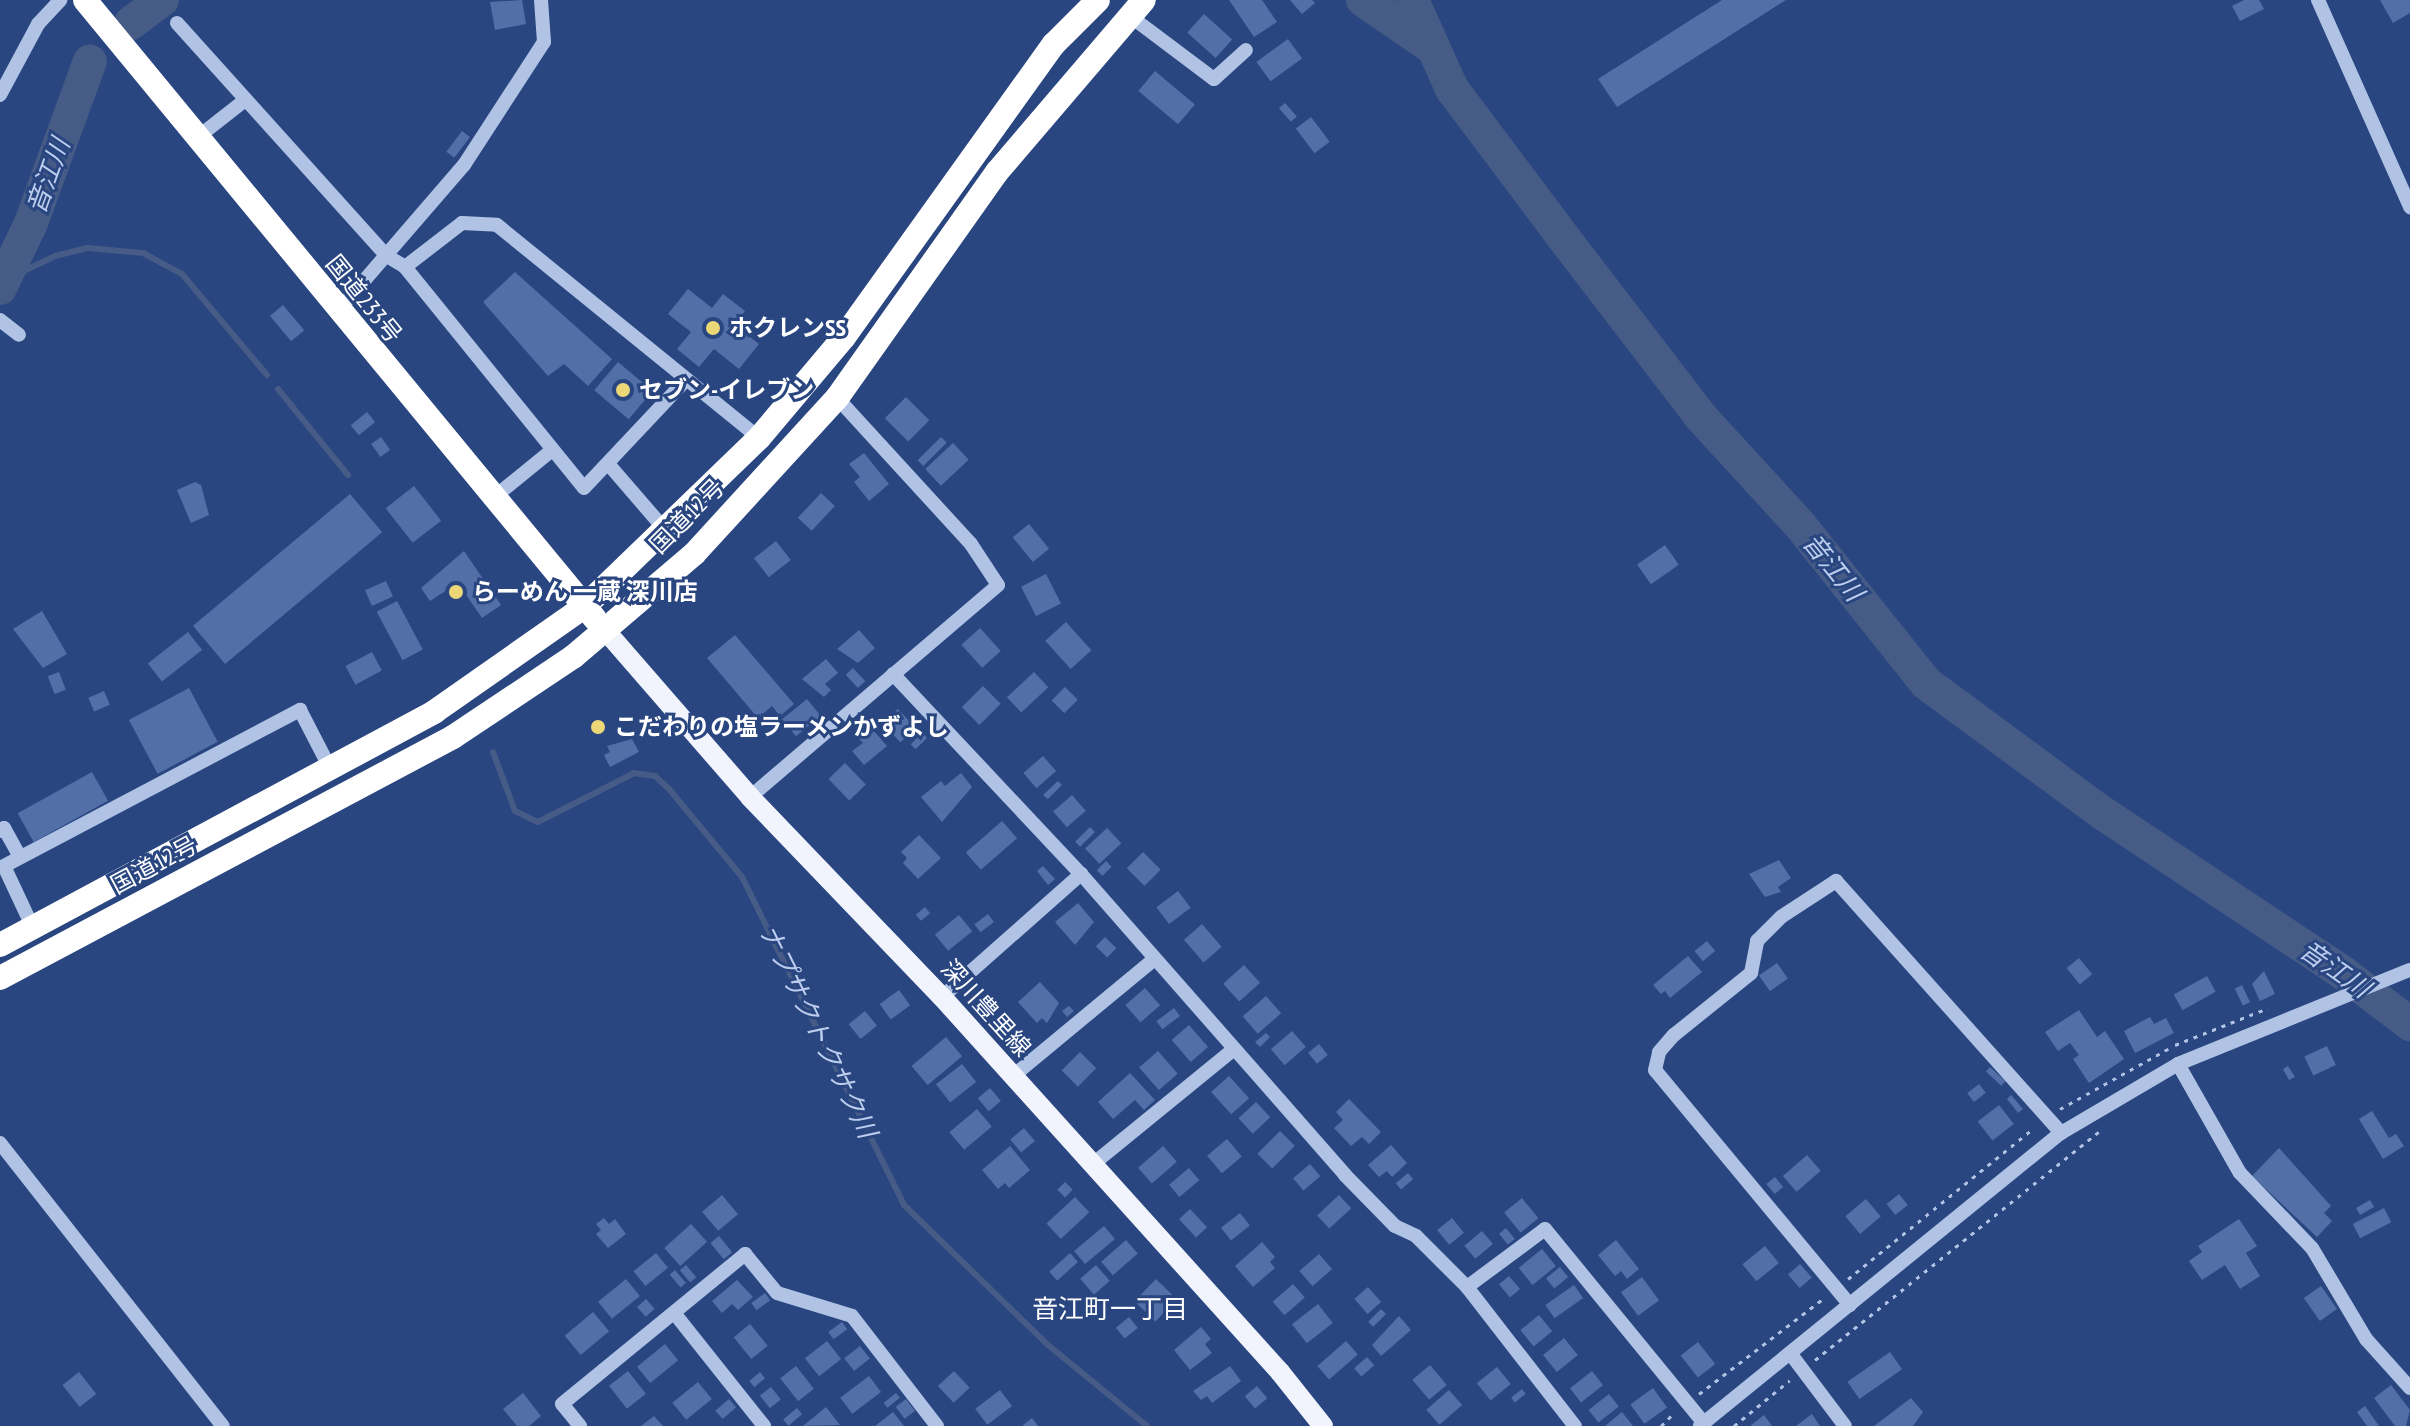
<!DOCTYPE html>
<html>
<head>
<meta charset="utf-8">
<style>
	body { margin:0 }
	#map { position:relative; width:2410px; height:1426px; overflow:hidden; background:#294680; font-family:"PT Sans Narrow","Noto Sans JP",sans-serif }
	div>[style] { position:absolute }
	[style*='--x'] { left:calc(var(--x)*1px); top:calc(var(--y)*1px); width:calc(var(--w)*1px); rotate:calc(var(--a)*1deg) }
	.stream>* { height:6px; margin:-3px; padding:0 3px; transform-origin:3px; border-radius:3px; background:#465b85 }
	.river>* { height:34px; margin:-17px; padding:0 17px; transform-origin:17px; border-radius:17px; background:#465b85 }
	.building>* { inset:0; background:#526fa8; transform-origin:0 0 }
	.path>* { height:3px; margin-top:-1.5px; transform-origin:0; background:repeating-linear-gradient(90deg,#b0c3e5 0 4px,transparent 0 10px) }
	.minor>* { height:14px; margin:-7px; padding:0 7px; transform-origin:7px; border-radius:7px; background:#b0c3e5 }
	.major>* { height:20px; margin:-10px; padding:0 10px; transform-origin:10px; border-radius:10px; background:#f1f4fd }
	.highway>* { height:24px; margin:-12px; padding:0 12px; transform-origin:12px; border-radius:12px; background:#fff }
	.dots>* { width:22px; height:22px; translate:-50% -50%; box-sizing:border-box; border:4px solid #294680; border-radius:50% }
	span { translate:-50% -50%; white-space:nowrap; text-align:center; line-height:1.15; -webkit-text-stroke:6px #294680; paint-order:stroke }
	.street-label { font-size:24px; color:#fff }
	.poi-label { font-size:24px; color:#fff; font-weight:700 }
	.left { translate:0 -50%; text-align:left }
	.water-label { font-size:26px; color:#bccded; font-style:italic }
	.neighbourhood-label { font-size:26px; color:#fff }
</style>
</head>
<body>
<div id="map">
	<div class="stream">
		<i style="--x:5;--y:280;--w:55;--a:-25.6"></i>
		<i style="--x:55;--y:256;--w:34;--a:-14"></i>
		<i style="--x:88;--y:248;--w:55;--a:5.2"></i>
		<i style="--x:143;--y:253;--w:44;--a:28.3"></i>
		<i style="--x:182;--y:274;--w:132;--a:49.9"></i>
		<i style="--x:278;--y:389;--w:111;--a:50.9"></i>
		<i style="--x:493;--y:752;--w:63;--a:69.6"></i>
		<i style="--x:515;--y:811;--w:25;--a:26"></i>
		<i style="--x:538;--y:822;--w:108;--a:-27"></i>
		<i style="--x:634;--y:773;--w:21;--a:8"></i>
		<i style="--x:655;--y:776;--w:19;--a:43"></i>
		<i style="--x:669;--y:789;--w:114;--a:50.3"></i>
		<i style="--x:742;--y:877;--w:366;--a:63.7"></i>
		<i style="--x:904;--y:1205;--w:201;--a:44.2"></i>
		<i style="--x:1048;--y:1345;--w:128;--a:39.3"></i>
	</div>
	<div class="river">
		<i style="--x:1363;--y:0;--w:80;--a:34.3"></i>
		<i style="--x:1412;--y:0;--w:98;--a:65.8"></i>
		<i style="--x:1452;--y:89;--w:185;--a:53.1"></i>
		<i style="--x:1563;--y:237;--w:227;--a:52.5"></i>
		<i style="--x:1701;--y:417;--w:147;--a:47.5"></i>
		<i style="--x:1800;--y:525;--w:202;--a:51.4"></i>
		<i style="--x:1926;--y:683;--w:221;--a:36.4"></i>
		<i style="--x:2104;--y:814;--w:286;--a:33.6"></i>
		<i style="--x:2342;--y:972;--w:86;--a:37.4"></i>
		<i style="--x:131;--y:23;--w:39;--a:-37"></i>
		<i style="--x:0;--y:288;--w:72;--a:-64.5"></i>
		<i style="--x:31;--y:223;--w:172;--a:-70"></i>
	</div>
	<div class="building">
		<i style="clip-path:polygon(522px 0,526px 24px,495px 30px,490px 2px)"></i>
		<i style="clip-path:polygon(1229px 0,1262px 0,1277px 22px,1254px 37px)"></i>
		<i style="clip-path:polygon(1290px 0,1312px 0,1315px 3px,1302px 14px)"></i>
		<i style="clip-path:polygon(1722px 0,1786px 0,1617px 107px,1598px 79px)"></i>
		<i style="clip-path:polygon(2244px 0,2259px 0,2264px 9px,2240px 21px,2232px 6px)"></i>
		<i style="clip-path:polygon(2380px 0,2410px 0,2410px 13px,2393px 23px)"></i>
		<i style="left:1204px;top:14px;width:38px;height:25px;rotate:42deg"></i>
		<i style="left:1288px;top:39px;width:24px;height:39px;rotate:54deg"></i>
		<i style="left:1155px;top:71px;width:52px;height:26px;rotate:40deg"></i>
		<i style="left:1285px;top:103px;width:18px;height:8px;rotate:49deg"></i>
		<i style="left:1311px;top:117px;width:31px;height:19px;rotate:53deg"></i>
		<i style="left:462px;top:131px;width:10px;height:26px;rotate:37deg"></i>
		<i style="clip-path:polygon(515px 272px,612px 359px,588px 386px,564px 364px,548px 376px,483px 302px)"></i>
		<i style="clip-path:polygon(688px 289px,712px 308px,723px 294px,745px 311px,734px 325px,759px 344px,739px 369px,714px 349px,699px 367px,677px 349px,691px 332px,668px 314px)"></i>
		<i style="left:283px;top:305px;width:33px;height:17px;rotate:50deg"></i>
		<i style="left:618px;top:362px;width:45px;height:37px;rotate:40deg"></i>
		<i style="left:906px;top:397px;width:33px;height:30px;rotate:45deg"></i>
		<i style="left:367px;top:412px;width:13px;height:21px;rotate:51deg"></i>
		<i style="left:381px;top:437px;width:16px;height:12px;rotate:55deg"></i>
		<i style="left:941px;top:437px;width:8px;height:33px;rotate:45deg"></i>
		<i style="left:953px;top:443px;width:23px;height:38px;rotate:47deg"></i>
		<i style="clip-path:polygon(864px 453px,889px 484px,869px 501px,854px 482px,860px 477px,849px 464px)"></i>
		<i style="clip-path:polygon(195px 482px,201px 485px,209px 515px,191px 523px,177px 490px)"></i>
		<i style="left:414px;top:486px;width:44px;height:36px;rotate:52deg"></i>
		<i style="left:821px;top:493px;width:19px;height:34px;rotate:43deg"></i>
		<i style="left:350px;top:494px;width:50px;height:205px;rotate:50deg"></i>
		<i style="left:1029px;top:524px;width:32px;height:21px;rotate:51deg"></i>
		<i style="left:776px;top:541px;width:24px;height:28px;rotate:52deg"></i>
		<i style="left:1665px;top:545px;width:24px;height:34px;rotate:55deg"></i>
		<i style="clip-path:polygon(464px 551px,501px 605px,482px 618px,458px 583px,430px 601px,421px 588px)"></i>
		<i style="left:1046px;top:574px;width:33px;height:28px;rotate:63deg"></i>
		<i style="left:386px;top:581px;width:17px;height:23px;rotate:66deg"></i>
		<i style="left:397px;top:601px;width:55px;height:23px;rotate:62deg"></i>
		<i style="clip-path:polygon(42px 611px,67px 654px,43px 668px,13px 629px)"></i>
		<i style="left:1066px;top:622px;width:38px;height:28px;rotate:48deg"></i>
		<i style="left:980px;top:628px;width:31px;height:25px;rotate:48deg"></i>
		<i style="clip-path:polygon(859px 630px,875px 648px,858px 663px,837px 649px)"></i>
		<i style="left:188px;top:632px;width:23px;height:51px;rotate:52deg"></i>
		<i style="clip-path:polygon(735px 635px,794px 704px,780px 716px,772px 706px,758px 718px,707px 658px)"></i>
		<i style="left:372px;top:652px;width:21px;height:30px;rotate:62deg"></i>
		<i style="clip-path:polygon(826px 659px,838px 673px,825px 684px,831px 690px,824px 697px,802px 679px)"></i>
		<i style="left:853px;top:668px;width:18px;height:10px;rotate:47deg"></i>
		<i style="left:59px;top:672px;width:19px;height:12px;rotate:69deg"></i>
		<i style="left:1034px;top:672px;width:21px;height:37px;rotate:47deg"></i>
		<i style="left:983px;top:686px;width:25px;height:30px;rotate:45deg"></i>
		<i style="left:1065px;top:687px;width:18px;height:19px;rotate:45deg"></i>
		<i style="left:189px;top:688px;width:61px;height:68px;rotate:62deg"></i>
		<i style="left:104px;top:691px;width:15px;height:17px;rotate:67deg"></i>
		<i style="left:807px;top:699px;width:22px;height:32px;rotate:51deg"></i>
		<i style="left:898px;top:709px;width:26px;height:21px;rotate:47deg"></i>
		<i style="clip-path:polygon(867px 723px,887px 746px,864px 765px,852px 751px,863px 743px,854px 733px)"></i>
		<i style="left:922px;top:733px;width:7px;height:16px;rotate:45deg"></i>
		<i style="clip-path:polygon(632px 739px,639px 752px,610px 767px,604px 755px,610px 752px,607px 746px)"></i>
		<i style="left:1043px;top:756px;width:20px;height:26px;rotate:49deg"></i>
		<i style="left:845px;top:763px;width:30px;height:23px;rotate:46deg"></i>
		<i style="left:92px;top:772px;width:33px;height:85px;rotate:61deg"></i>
		<i style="clip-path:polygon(961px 773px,972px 787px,942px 822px,921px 797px,941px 781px,945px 786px)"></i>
		<i style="clip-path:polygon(1058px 781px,1062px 785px,1048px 799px,1043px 795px)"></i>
		<i style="left:1072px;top:795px;width:21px;height:25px;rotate:49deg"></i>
		<i style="left:1002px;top:821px;width:23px;height:48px;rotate:49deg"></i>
		<i style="left:1090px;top:827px;width:7px;height:21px;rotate:45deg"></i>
		<i style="left:1107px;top:828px;width:21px;height:30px;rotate:47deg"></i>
		<i style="clip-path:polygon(919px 835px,941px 858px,918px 879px,903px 863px,907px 858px,901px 852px)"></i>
		<i style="left:1143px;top:852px;width:25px;height:23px;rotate:45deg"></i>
		<i style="clip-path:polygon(1779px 860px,1791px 878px,1778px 887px,1781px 892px,1765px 897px,1749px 874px)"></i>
		<i style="left:1106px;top:861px;width:8px;height:13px;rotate:45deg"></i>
		<i style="clip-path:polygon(1043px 866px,1055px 879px,1048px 885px,1037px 871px)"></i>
		<i style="left:1178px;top:891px;width:21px;height:27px;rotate:53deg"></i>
		<i style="clip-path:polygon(1078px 903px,1094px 922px,1075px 945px,1055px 922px)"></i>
		<i style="left:925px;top:907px;width:8px;height:12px;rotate:50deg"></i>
		<i style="left:988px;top:914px;width:10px;height:17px;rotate:53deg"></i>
		<i style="left:959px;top:915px;width:21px;height:31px;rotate:51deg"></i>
		<i style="left:1202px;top:924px;width:30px;height:24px;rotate:49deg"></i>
		<i style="left:1105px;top:937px;width:16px;height:13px;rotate:45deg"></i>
		<i style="left:1707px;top:941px;width:13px;height:16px;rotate:51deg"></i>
		<i style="clip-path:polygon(1688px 956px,1702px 972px,1670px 998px,1665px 991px,1661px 994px,1653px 985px)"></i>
		<i style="left:2079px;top:958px;width:21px;height:16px;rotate:51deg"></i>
		<i style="left:1777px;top:963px;width:19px;height:22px;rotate:55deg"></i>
		<i style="left:1244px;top:965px;width:24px;height:28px;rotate:48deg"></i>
		<i style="clip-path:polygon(2264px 971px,2275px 994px,2260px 1001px,2252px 984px)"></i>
		<i style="left:2207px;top:976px;width:18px;height:38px;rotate:61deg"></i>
		<i style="clip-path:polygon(1040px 982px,1059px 1003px,1047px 1023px,1042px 1018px,1037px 1023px,1018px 1002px)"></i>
		<i style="left:2242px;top:985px;width:19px;height:8px;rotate:65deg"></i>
		<i style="left:1145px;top:988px;width:23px;height:26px;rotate:49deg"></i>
		<i style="left:899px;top:990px;width:19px;height:24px;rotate:54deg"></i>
		<i style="left:1266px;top:996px;width:23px;height:31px;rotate:49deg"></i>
		<i style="clip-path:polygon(1069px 1006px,1074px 1011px,1067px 1017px,1062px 1011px)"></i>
		<i style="left:1174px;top:1008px;width:10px;height:22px;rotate:53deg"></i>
		<i style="clip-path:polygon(2079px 1010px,2097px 1037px,2105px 1031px,2124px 1059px,2089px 1083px,2073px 1059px,2079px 1055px,2070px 1043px,2058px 1051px,2045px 1032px)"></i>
		<i style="left:865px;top:1011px;width:19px;height:21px;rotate:51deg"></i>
		<i style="clip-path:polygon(2150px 1017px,2154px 1024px,2166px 1018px,2174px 1033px,2135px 1053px,2124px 1031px)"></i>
		<i style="left:1189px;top:1025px;width:29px;height:23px;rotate:49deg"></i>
		<i style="left:1292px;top:1031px;width:21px;height:28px;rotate:49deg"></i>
		<i style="clip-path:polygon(1266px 1033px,1270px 1037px,1260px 1047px,1255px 1042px)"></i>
		<i style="left:946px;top:1037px;width:25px;height:45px;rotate:50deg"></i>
		<i style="left:1319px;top:1044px;width:14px;height:14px;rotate:51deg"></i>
		<i style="left:2327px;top:1046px;width:21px;height:25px;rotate:65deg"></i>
		<i style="left:1158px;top:1051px;width:30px;height:25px;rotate:49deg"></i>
		<i style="left:1080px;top:1052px;width:23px;height:26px;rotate:45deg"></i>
		<i style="left:962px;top:1064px;width:23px;height:33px;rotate:52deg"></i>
		<i style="clip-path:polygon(2288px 1066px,2295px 1077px,2289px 1080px,2283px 1069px)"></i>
		<i style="left:1990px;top:1067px;width:21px;height:6px;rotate:43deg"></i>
		<i style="clip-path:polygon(1130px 1073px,1155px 1100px,1144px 1110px,1135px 1100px,1113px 1119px,1098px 1102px)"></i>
		<i style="left:1229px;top:1076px;width:30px;height:24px;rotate:48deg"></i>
		<i style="left:1979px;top:1084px;width:11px;height:15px;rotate:52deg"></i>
		<i style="left:990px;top:1088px;width:17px;height:16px;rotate:50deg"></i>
		<i style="clip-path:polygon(2011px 1095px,2023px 1109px,2018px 1113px,2007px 1099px)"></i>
		<i style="clip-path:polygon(1349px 1099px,1381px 1132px,1369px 1144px,1362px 1137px,1351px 1146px,1334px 1128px,1343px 1120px,1336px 1112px)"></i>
		<i style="left:1256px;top:1102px;width:21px;height:24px;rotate:47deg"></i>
		<i style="left:1999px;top:1105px;width:24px;height:27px;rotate:52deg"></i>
		<i style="left:977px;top:1109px;width:23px;height:36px;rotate:50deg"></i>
		<i style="clip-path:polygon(2372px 1111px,2389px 1138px,2396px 1134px,2404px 1146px,2383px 1159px,2359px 1119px)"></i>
		<i style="left:1024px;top:1128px;width:17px;height:18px;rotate:50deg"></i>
		<i style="left:1280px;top:1131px;width:21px;height:32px;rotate:45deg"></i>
		<i style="left:1227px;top:1139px;width:23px;height:26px;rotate:50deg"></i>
		<i style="clip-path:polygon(1391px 1145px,1407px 1163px,1392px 1177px,1387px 1171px,1379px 1177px,1368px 1165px)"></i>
		<i style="clip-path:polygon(1010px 1146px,1030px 1170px,1009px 1188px,1005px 1183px,998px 1189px,982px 1170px)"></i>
		<i style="left:1163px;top:1146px;width:21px;height:33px;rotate:49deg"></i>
		<i style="clip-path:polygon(2279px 1148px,2331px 1206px,2324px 1213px,2332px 1221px,2317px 1237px,2252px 1176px)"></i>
		<i style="left:1807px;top:1155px;width:21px;height:32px;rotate:49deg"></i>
		<i style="left:1310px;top:1164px;width:16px;height:22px;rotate:50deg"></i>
		<i style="left:1189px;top:1168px;width:16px;height:26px;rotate:50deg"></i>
		<i style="left:1408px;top:1173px;width:8px;height:16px;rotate:50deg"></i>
		<i style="left:1775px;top:1177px;width:13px;height:11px;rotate:51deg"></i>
		<i style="left:1065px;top:1182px;width:11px;height:11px;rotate:45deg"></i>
		<i style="left:1899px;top:1194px;width:14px;height:16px;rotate:51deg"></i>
		<i style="left:722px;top:1195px;width:25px;height:26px;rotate:50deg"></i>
		<i style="left:1339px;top:1195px;width:18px;height:30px;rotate:47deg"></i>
		<i style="left:1075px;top:1197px;width:21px;height:39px;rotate:47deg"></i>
		<i style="left:1522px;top:1198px;width:26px;height:23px;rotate:51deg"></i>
		<i style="left:1866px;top:1199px;width:23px;height:27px;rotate:50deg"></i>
		<i style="left:2370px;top:1200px;width:8px;height:16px;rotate:60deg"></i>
		<i style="left:2384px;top:1208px;width:16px;height:35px;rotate:63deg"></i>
		<i style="left:1190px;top:1209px;width:25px;height:15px;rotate:47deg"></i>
		<i style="left:1240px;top:1213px;width:16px;height:24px;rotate:52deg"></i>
		<i style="clip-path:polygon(604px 1218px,609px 1224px,615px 1219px,626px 1234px,608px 1248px,596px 1234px,601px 1230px,596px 1224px)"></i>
		<i style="left:1452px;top:1218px;width:19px;height:19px;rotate:51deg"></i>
		<i style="clip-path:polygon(2239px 1219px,2257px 1246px,2246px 1253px,2260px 1276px,2240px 1289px,2225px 1265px,2202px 1280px,2189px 1261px,2202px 1252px,2198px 1246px)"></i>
		<i style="left:691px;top:1224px;width:24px;height:36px;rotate:48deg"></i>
		<i style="left:1104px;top:1226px;width:17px;height:39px;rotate:50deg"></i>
		<i style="left:1506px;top:1228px;width:14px;height:9px;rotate:51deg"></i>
		<i style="left:1482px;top:1231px;width:17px;height:23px;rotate:50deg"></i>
		<i style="left:719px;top:1236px;width:21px;height:11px;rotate:51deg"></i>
		<i style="left:1126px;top:1240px;width:18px;height:33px;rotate:49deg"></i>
		<i style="clip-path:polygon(1616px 1240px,1639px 1269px,1627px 1279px,1621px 1271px,1615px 1276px,1598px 1255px)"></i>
		<i style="clip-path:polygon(1262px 1242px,1275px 1257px,1270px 1262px,1275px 1268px,1253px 1287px,1235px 1266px)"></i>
		<i style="left:1765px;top:1246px;width:22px;height:29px;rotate:51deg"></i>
		<i style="left:1542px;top:1249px;width:22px;height:30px;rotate:51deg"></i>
		<i style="left:656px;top:1253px;width:19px;height:29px;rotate:51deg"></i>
		<i style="left:1070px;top:1253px;width:12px;height:28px;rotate:48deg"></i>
		<i style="left:1319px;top:1254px;width:20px;height:26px;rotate:49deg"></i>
		<i style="left:1800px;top:1264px;width:18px;height:16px;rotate:49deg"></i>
		<i style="left:686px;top:1265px;width:16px;height:8px;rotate:50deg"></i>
		<i style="left:1096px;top:1265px;width:21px;height:21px;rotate:49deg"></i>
		<i style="left:1560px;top:1267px;width:13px;height:18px;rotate:51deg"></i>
		<i style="left:675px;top:1270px;width:17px;height:7px;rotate:50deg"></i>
		<i style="left:1509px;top:1276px;width:17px;height:13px;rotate:50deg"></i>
		<i style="left:1642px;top:1277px;width:29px;height:26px;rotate:54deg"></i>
		<i style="left:626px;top:1279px;width:22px;height:36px;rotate:51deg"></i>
		<i style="left:1156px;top:1279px;width:29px;height:31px;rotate:44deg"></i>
		<i style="clip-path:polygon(737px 1280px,753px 1297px,738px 1310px,732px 1304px,722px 1313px,712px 1301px)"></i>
		<i style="left:1293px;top:1284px;width:18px;height:27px;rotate:49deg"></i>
		<i style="left:1574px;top:1285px;width:16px;height:35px;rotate:55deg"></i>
		<i style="left:2321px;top:1286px;width:28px;height:21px;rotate:55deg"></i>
		<i style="left:1368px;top:1287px;width:20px;height:18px;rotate:49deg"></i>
		<i style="left:765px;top:1293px;width:9px;height:17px;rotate:54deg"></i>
		<i style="left:646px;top:1299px;width:13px;height:12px;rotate:48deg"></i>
		<i style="left:1318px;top:1304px;width:24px;height:33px;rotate:52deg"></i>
		<i style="left:1381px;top:1309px;width:7px;height:18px;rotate:45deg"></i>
		<i style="left:593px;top:1312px;width:25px;height:37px;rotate:50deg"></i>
		<i style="left:1539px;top:1315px;width:21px;height:24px;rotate:51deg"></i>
		<i style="clip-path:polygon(1399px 1316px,1411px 1330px,1381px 1356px,1372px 1345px)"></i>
		<i style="left:1129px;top:1317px;width:14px;height:17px;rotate:51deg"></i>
		<i style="left:842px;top:1322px;width:9px;height:17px;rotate:54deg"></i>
		<i style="left:750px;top:1324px;width:28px;height:21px;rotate:51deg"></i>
		<i style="clip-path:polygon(1201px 1327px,1211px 1339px,1205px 1344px,1212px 1353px,1190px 1370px,1174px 1350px)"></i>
		<i style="left:1564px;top:1338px;width:22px;height:27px;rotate:51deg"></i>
		<i style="left:827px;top:1341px;width:23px;height:28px;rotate:52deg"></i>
		<i style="left:1346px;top:1341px;width:18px;height:38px;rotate:49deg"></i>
		<i style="left:1698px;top:1342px;width:28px;height:22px;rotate:52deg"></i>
		<i style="left:665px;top:1344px;width:21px;height:36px;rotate:51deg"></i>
		<i style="left:860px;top:1346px;width:16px;height:20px;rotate:52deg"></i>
		<i style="left:1890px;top:1352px;width:21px;height:52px;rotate:55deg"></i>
		<i style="left:1367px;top:1357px;width:11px;height:17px;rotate:49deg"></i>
		<i style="left:1430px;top:1365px;width:26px;height:23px;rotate:50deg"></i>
		<i style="left:796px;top:1366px;width:29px;height:20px;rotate:52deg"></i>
		<i style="clip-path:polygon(1230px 1366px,1241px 1381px,1212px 1403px,1207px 1396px,1201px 1400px,1193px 1391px)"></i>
		<i style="left:1497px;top:1367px;width:22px;height:26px;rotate:51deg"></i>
		<i style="left:628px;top:1371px;width:29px;height:24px;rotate:52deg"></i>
		<i style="left:954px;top:1371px;width:23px;height:22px;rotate:47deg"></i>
		<i style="left:1592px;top:1371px;width:18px;height:28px;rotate:52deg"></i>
		<i style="left:79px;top:1372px;width:28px;height:21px;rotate:52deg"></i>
		<i style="left:760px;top:1372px;width:8px;height:14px;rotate:50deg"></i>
		<i style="left:869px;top:1376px;width:20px;height:36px;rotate:53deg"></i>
		<i style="left:698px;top:1382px;width:22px;height:33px;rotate:51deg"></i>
		<i style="clip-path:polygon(2391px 1385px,2410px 1410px,2406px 1426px,2395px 1426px,2374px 1398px)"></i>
		<i style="left:1257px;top:1386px;width:16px;height:16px;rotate:50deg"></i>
		<i style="left:771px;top:1387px;width:16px;height:14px;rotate:52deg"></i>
		<i style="left:1653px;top:1388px;width:24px;height:28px;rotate:54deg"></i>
		<i style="left:1522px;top:1389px;width:6px;height:14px;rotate:51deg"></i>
		<i style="left:1000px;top:1390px;width:20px;height:31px;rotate:53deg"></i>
		<i style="left:1449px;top:1390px;width:20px;height:30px;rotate:49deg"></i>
		<i style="clip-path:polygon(523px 1393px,541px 1416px,529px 1426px,517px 1426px,503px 1409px)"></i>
		<i style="left:896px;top:1393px;width:6px;height:16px;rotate:51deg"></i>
		<i style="left:1609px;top:1394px;width:16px;height:26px;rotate:52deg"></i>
		<i style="clip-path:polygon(1911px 1398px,1923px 1412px,1913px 1426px,1874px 1426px)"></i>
		<i style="left:729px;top:1399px;width:11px;height:18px;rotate:49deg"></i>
		<i style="left:906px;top:1399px;width:15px;height:13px;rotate:53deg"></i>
		<i style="clip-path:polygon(2365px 1406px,2379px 1426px,2367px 1426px,2357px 1412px)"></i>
		<i style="clip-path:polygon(826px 1407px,840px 1425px,803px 1426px)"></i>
		<i style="left:797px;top:1408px;width:8px;height:18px;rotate:50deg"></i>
		<i style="clip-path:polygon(893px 1412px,904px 1426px,875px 1426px)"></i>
		<i style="clip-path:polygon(1622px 1412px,1633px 1426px,1605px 1426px)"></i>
		<i style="clip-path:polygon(1812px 1414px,1820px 1426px,1796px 1426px)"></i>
		<i style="clip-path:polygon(1764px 1415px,1772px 1426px,1750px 1426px)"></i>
		<i style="clip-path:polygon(654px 1416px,663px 1426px,641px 1426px)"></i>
		<i style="clip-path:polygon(1032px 1418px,1038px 1426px,1022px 1426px)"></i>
	</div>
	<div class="path">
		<i style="--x:2175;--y:1045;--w:100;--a:-21.7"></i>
		<i style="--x:2060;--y:1109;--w:124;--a:-29.1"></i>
		<i style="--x:1848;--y:1279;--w:240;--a:-39.1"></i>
		<i style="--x:1815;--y:1360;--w:364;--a:-38.8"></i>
		<i style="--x:1699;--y:1394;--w:156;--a:-37.5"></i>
		<i style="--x:1661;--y:1426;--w:18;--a:-45"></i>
		<i style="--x:1734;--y:1426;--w:72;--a:-39.4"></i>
	</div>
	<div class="minor">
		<i style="--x:2318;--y:0;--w:227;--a:66"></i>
		<i style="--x:1130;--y:16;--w:105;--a:36.9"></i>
		<i style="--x:1214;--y:79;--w:43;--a:-42.2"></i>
		<i style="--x:177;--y:23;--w:314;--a:48"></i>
		<i style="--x:387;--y:256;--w:21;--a:31"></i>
		<i style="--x:405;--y:267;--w:284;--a:51"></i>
		<i style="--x:584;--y:488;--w:146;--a:-46.7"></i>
		<i style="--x:0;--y:95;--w:81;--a:-61.8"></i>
		<i style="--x:38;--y:24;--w:33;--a:-47"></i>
		<i style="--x:198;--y:137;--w:60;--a:-38.2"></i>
		<i style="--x:405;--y:267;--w:72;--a:-37.7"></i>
		<i style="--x:462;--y:223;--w:35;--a:3"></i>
		<i style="--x:497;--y:225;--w:338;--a:39.1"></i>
		<i style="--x:337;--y:312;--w:194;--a:-49.2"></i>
		<i style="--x:464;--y:165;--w:147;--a:-57"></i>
		<i style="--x:544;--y:42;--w:42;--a:-94.1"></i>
		<i style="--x:0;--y:320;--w:24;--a:38"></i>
		<i style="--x:610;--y:466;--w:87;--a:49.2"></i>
		<i style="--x:492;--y:499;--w:77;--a:-39.2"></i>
		<i style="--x:893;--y:674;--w:274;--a:46.8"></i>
		<i style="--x:1081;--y:874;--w:400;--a:48.7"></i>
		<i style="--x:1345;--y:1175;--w:71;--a:45.6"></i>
		<i style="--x:1395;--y:1226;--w:23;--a:25"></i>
		<i style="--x:1416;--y:1236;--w:72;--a:45"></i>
		<i style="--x:1467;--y:1287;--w:176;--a:52.2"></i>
		<i style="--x:750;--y:797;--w:326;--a:-40.5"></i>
		<i style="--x:998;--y:585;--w:49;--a:-123.4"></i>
		<i style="--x:971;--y:544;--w:198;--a:-132.5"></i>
		<i style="--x:0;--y:831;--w:5;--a:-37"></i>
		<i style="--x:4;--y:828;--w:33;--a:61"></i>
		<i style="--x:33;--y:928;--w:68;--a:-115.1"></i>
		<i style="--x:4;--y:866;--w:335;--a:-27.8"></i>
		<i style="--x:300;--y:710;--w:65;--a:62.7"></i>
		<i style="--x:942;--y:997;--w:186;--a:-41.5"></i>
		<i style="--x:2178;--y:1064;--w:125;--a:60.4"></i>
		<i style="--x:2240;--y:1173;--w:104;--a:46.2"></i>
		<i style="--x:2312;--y:1248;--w:106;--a:59.3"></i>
		<i style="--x:2366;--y:1339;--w:66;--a:48.1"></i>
		<i style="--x:1013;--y:1076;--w:182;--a:-39.6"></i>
		<i style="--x:0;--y:1143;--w:360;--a:51.8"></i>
		<i style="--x:1093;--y:1164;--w:182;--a:-39.2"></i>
		<i style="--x:1467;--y:1287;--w:97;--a:-36.6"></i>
		<i style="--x:1545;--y:1229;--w:251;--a:50.7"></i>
		<i style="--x:1850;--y:1305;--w:305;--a:-129.7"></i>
		<i style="--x:1655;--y:1070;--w:18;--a:-77"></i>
		<i style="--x:1659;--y:1052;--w:23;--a:-49"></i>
		<i style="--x:1674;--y:1035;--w:99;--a:-38.8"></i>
		<i style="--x:1751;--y:973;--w:33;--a:-79"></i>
		<i style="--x:1757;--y:941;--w:34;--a:-45"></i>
		<i style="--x:1781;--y:917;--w:66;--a:-33.2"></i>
		<i style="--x:1836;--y:881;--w:338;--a:48.2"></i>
		<i style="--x:675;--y:1314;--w:143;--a:51.5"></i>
		<i style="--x:1790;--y:1353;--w:91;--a:53"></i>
		<i style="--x:580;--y:1426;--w:28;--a:-129"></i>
		<i style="--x:562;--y:1404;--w:237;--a:-39.3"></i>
		<i style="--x:745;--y:1254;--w:50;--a:50.6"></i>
		<i style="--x:777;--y:1293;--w:78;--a:17"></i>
		<i style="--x:852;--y:1316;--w:139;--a:52.3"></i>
		<i style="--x:1700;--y:1426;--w:465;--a:-39.1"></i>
		<i style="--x:2061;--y:1133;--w:136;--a:-30.5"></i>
		<i style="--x:2178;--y:1064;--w:250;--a:-22.1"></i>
	</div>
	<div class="major">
		<i style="--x:605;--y:630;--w:221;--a:49"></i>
		<i style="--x:750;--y:797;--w:277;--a:46.2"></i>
		<i style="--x:942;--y:997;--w:505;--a:47.97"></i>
		<i style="--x:1280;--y:1372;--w:69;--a:51.5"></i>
	</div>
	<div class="highway">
		<i style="--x:85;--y:0;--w:802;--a:50.51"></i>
		<i style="--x:0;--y:945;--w:493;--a:-28.2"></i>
		<i style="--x:434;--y:712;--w:183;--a:-35"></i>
		<i style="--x:584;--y:607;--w:243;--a:-44"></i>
		<i style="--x:759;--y:438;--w:132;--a:-49.9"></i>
		<i style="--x:844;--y:337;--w:360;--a:-54.4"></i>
		<i style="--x:1054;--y:44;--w:62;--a:-45"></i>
		<i style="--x:0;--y:978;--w:513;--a:-28.01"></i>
		<i style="--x:453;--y:737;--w:144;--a:-33.7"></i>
		<i style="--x:573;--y:657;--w:159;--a:-40.4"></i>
		<i style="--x:694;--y:554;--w:212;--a:-47.5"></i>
		<i style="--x:837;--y:398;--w:277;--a:-54.7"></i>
		<i style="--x:997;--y:172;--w:226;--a:-49.5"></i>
	</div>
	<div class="dots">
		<i style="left:713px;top:328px;background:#ecd777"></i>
		<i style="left:623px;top:390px;background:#ecd777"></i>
		<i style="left:456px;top:592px;background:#ecd777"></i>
		<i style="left:598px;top:727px;background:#ecd777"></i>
	</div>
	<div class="street-label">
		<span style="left:364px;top:299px;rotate:51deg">国道233号</span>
		<span style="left:687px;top:516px;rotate:-45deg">国道12号</span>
		<span style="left:154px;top:865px;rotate:-28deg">国道12号</span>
		<span style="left:986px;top:1008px;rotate:48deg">深川豊里線</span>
	</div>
	<div class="poi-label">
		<span class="left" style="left:729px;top:328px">ホクレンSS</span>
		<span class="left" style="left:639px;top:390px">セブン-イレブン</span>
		<span class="left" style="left:472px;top:592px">らーめん 一蔵 深川店</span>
		<span class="left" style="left:614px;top:727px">こだわりの塩ラーメンかずよし</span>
	</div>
	<div class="water-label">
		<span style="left:48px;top:176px;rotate:-70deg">音江川</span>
		<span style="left:1833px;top:567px;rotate:51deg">音江川</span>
		<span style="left:2335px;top:969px;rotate:35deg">音江川</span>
		<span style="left:818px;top:1031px;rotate:64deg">ナプサクトクサク川</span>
	</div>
	<div class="neighbourhood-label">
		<span style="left:1110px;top:1309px">音江町一丁目</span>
	</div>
</div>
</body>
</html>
